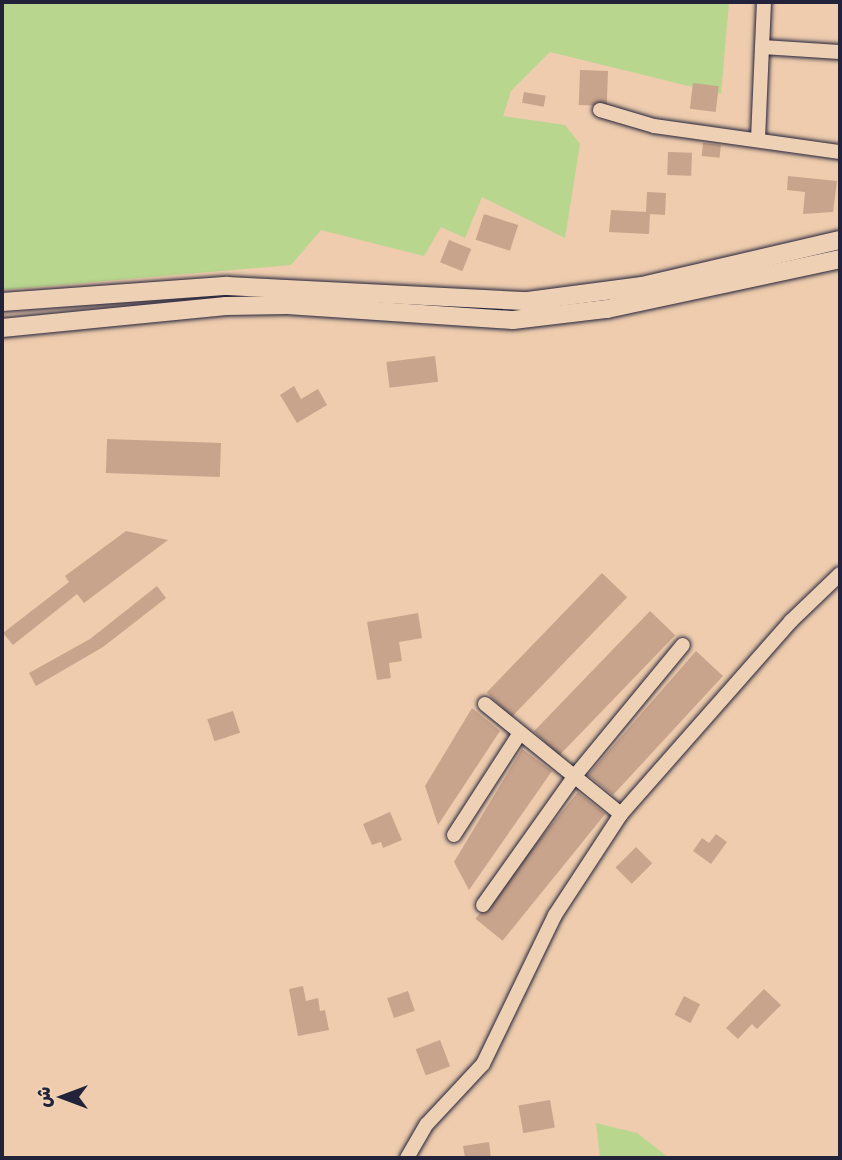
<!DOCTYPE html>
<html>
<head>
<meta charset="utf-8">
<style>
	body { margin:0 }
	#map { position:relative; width:842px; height:1160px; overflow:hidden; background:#eeccad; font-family:"Playpen Sans","Playpen Sans Arabic",sans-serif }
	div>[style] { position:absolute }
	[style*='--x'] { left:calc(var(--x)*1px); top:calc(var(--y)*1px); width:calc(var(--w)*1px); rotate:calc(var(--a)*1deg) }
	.green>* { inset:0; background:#b9d68e }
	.building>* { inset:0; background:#c9a48c; transform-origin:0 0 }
	.roads { filter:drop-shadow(0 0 2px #22223b) drop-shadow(0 0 2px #22223b) }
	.minor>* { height:14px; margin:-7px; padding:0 7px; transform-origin:7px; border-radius:7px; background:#eed1b4 }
	.major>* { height:18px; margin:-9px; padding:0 9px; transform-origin:9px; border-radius:9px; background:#eed1b4 }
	span { translate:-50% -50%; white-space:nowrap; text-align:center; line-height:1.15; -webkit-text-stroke:7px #eed1b4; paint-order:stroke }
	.frame { position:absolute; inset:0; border:4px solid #22223b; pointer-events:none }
	.north { position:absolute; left:28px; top:1062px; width:70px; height:70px; -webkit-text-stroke:5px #eed1b4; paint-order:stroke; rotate:270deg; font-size:19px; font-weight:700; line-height:28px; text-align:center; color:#22223b }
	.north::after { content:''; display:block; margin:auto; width:24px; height:32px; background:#22223b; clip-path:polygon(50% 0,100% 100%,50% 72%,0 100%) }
</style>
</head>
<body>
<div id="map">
	<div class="green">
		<i style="clip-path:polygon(2px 2px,729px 2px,721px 94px,550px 52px,511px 91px,503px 116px,565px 125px,580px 144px,565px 238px,482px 197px,465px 238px,441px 227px,424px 256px,321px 230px,291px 265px,2px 290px)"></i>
		<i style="clip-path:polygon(596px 1123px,637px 1133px,669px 1158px,600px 1158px)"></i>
	</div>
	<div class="building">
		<i style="left:580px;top:70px;width:28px;height:35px;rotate:2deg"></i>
		<i style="left:693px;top:83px;width:26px;height:26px;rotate:7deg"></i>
		<i style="left:524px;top:92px;width:22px;height:11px;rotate:10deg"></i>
		<i style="left:703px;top:143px;width:18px;height:13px;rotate:6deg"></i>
		<i style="left:668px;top:152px;width:24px;height:23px;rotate:2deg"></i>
		<i style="clip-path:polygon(788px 176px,837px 181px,833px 212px,803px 214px,805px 192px,787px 190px)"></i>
		<i style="clip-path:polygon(647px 192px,666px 193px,665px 215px,650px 214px,649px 234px,609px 232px,611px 210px,646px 212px)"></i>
		<i style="left:484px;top:214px;width:36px;height:27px;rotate:18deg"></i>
		<i style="left:449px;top:240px;width:24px;height:24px;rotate:22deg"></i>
		<i style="left:435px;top:356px;width:26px;height:49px;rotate:83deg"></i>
		<i style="clip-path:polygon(294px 386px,301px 399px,318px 389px,327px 405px,297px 423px,280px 395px)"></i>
		<i style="left:221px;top:443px;width:34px;height:114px;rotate:92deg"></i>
		<i style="clip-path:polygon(126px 531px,168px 540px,84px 603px,77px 594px,13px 645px,3px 633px,69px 582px,65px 576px)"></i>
		<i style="left:602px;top:573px;width:35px;height:166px;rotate:44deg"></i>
		<i style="clip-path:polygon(157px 586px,166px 598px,103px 647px,36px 686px,29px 673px,90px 639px)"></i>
		<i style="left:650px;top:611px;width:35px;height:167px;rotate:44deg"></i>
		<i style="clip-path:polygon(418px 613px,422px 638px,399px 642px,402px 661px,389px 663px,391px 678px,377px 680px,367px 622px)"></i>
		<i style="clip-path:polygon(696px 651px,723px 676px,613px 795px,588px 775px)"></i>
		<i style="clip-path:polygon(472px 708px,500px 731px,438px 825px,425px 786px)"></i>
		<i style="left:233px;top:711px;width:23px;height:27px;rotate:72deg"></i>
		<i style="clip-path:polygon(522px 749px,552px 771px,469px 890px,454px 862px)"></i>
		<i style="left:578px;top:792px;width:35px;height:163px;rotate:39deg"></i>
		<i style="clip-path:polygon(390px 812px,402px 840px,383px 848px,381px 842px,372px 845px,363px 824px)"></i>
		<i style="clip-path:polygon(716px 834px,727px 842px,711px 864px,693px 851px,702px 838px,709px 843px)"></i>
		<i style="left:636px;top:847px;width:23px;height:29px;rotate:45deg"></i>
		<i style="clip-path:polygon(303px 986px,306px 1001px,318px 998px,320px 1011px,325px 1010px,329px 1030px,298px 1036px,289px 989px)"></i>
		<i style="clip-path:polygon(764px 989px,781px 1005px,757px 1029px,752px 1024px,738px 1039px,726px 1028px)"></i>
		<i style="left:408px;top:991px;width:21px;height:22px;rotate:71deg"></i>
		<i style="left:684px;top:996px;width:18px;height:21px;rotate:27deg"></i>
		<i style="left:440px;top:1040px;width:28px;height:26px;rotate:69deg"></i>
		<i style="left:550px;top:1100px;width:28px;height:32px;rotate:80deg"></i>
		<i style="clip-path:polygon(489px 1142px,491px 1158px,465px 1158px,463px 1146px)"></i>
	</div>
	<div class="roads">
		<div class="minor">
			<i style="--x:762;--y:47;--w:78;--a:3.7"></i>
			<i style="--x:600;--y:110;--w:56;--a:16.5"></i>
			<i style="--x:654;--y:126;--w:188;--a:8"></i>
			<i style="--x:758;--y:139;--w:137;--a:-87.5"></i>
			<i style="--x:485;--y:704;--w:175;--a:39"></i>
			<i style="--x:454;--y:835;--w:121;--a:-57.1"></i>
			<i style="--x:483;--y:905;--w:157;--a:-54.6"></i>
			<i style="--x:574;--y:777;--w:171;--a:-50.5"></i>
			<i style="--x:407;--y:1158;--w:39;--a:-60"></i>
			<i style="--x:427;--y:1124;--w:82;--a:-47"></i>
			<i style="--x:483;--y:1064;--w:165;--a:-64.2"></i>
			<i style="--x:555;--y:915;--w:121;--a:-56.8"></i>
			<i style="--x:621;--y:814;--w:257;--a:-48.6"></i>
			<i style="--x:791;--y:621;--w:68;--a:-43.8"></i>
		</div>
		<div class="major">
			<i style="--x:2;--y:302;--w:226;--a:-4.1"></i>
			<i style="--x:227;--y:286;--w:301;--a:2.9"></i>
			<i style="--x:528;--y:301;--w:115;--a:-7.5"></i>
			<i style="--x:642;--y:286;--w:203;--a:-13.1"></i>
			<i style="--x:2;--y:328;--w:225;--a:-5.6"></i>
			<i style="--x:226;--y:306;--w:61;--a:-0.9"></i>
			<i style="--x:287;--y:305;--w:226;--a:3.8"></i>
			<i style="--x:513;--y:320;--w:95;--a:-6.7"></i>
			<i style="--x:607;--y:309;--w:238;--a:-12.1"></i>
		</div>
	</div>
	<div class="frame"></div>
	<div class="north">ش</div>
</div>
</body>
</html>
